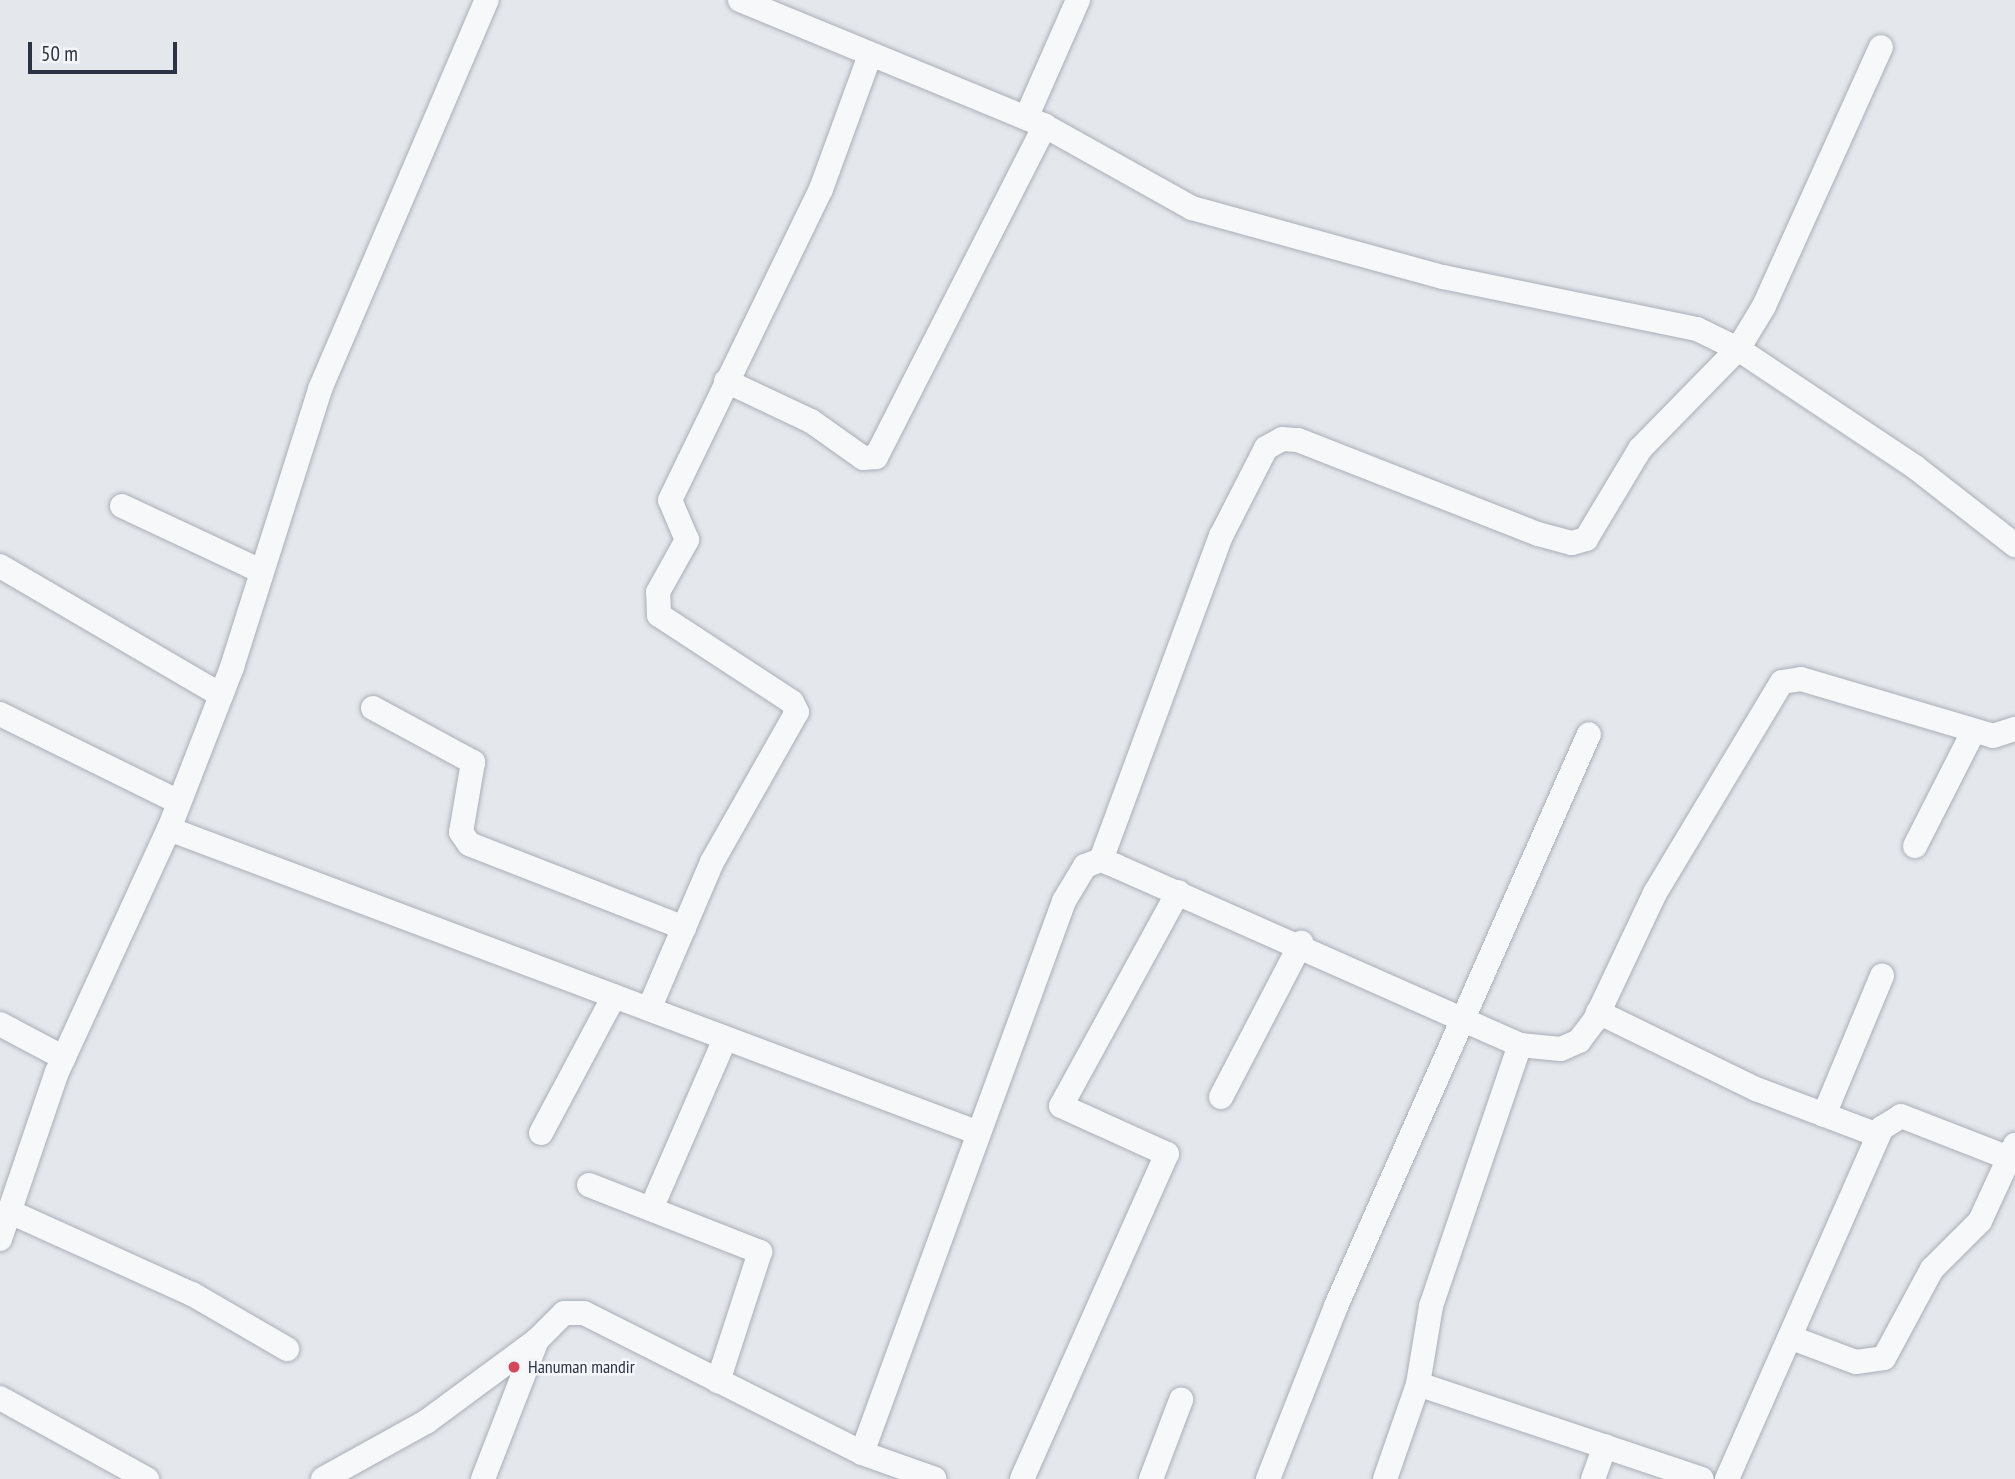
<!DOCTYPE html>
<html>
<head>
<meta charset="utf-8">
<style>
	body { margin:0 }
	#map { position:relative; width:2015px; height:1479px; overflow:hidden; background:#e4e7ec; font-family:"PT Sans Narrow",sans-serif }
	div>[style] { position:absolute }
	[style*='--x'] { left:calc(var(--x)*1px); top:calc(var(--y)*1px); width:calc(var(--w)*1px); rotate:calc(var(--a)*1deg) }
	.roads { filter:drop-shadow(0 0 2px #a9aeb7) drop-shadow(0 0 2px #a9aeb7) }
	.minor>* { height:24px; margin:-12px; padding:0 12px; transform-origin:12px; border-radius:12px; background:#f7f8fa }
	.dots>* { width:19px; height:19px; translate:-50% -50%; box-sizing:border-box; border:4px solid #f4f6f9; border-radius:50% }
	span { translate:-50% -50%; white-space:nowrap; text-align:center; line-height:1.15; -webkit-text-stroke:5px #f4f6f9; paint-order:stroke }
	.poi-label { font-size:18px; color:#2b3445 }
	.left { translate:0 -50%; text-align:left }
	.scale { position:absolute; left:28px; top:42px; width:149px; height:32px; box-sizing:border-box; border:4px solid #2b3445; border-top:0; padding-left:9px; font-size:21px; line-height:24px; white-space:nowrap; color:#2b3445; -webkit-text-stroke:5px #f4f6f9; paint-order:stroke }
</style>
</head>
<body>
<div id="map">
	<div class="roads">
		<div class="minor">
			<i style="--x:740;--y:0;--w:330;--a:22.4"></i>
			<i style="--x:1045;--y:126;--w:168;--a:29.2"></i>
			<i style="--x:1192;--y:208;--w:260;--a:15.4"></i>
			<i style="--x:1443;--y:277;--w:259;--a:11.6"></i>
			<i style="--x:1697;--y:329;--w:46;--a:26"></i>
			<i style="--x:1738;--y:349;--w:213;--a:33.7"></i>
			<i style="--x:1915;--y:467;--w:127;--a:38"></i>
			<i style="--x:1026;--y:118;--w:129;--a:-66.2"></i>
			<i style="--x:726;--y:381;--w:94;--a:25.2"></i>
			<i style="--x:811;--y:421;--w:64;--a:35.4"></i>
			<i style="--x:863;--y:458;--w:13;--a:-4"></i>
			<i style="--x:876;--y:457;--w:372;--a:-63"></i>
			<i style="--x:122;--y:506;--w:153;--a:25.1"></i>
			<i style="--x:0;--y:566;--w:256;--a:30.3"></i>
			<i style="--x:373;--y:708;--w:114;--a:28.4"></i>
			<i style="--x:473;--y:762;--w:71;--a:99.7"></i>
			<i style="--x:461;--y:832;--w:14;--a:56"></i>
			<i style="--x:469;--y:844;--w:231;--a:21.3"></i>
			<i style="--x:0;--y:714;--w:199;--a:26.2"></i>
			<i style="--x:169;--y:829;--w:862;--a:20.58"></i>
			<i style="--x:1915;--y:846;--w:128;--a:-63"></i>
			<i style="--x:1101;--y:860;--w:346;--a:-69.7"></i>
			<i style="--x:1221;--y:536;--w:99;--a:-62.9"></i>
			<i style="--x:1266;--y:448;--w:18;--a:-29"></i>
			<i style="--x:1282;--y:439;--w:16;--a:4"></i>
			<i style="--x:1298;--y:440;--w:258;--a:21.4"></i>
			<i style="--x:1538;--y:534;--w:35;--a:15"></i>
			<i style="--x:1572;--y:543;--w:15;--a:-16"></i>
			<i style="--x:1586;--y:539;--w:105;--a:-59"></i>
			<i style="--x:1640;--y:449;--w:140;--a:-45.6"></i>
			<i style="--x:1738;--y:349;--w:50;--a:-58.8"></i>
			<i style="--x:1764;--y:306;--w:284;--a:-65.7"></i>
			<i style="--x:649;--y:1009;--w:160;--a:-66.8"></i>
			<i style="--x:712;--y:862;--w:172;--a:-60.5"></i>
			<i style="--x:797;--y:712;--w:11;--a:-117"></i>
			<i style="--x:792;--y:702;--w:159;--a:-146.8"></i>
			<i style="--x:659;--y:615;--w:23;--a:-92"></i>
			<i style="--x:658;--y:592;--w:60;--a:-60.9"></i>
			<i style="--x:687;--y:540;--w:43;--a:-113"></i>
			<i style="--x:670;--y:500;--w:346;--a:-64.1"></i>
			<i style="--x:821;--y:189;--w:143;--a:-69.9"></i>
			<i style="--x:1598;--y:1012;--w:176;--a:26"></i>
			<i style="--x:1756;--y:1089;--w:130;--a:20.7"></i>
			<i style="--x:0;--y:1024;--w:72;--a:28"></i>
			<i style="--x:1221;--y:1097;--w:174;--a:-62.5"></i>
			<i style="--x:1824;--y:1115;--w:151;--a:-67.4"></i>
			<i style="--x:541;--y:1133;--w:155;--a:-61.9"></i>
			<i style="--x:589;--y:1185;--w:184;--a:21.4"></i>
			<i style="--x:760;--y:1252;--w:136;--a:108"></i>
			<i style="--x:651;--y:1209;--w:185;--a:-66.5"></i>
			<i style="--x:8;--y:1211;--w:202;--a:24.3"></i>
			<i style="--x:192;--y:1294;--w:110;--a:30.1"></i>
			<i style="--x:0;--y:1239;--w:176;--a:-71.2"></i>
			<i style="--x:57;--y:1072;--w:268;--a:-65.3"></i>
			<i style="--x:169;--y:829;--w:174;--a:-68.7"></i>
			<i style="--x:232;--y:667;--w:292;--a:-72.4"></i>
			<i style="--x:320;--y:389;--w:423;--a:-66.8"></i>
			<i style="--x:1792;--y:1338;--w:68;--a:20.6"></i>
			<i style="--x:1856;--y:1362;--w:28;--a:-8"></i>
			<i style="--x:1884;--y:1358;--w:101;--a:-61.7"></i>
			<i style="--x:1932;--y:1269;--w:68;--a:-45"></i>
			<i style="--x:1980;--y:1221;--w:84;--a:-65.3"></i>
			<i style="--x:1418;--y:1384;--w:299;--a:18.5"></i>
			<i style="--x:0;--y:1398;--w:168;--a:28.9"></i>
			<i style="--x:862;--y:1453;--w:588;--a:-69.9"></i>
			<i style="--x:1064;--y:901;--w:41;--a:-59"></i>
			<i style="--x:1085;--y:866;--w:17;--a:-21"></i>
			<i style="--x:1101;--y:860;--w:16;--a:22"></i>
			<i style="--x:1116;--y:866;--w:442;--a:23.9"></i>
			<i style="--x:1520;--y:1045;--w:41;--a:5.6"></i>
			<i style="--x:1561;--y:1049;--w:20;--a:-24"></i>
			<i style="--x:1579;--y:1041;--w:26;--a:-53"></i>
			<i style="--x:1595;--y:1020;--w:140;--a:-64.7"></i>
			<i style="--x:1655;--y:893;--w:246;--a:-59"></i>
			<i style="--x:1782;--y:682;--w:19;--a:-9"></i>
			<i style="--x:1801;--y:679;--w:200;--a:16.5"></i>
			<i style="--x:1993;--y:736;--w:23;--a:-18"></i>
			<i style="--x:323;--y:1479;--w:118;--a:-29"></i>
			<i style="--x:426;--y:1422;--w:137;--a:-36.4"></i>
			<i style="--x:483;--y:1479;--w:149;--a:-68.8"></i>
			<i style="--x:537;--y:1340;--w:38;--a:-45"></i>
			<i style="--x:564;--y:1313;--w:20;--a:0"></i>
			<i style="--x:584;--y:1313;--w:311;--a:26.7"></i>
			<i style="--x:862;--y:1453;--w:77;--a:19.6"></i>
			<i style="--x:1022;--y:1479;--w:356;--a:-66"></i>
			<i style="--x:1167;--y:1154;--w:116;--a:-155.6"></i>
			<i style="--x:1061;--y:1106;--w:244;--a:-61.3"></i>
			<i style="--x:1151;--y:1479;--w:85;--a:-69.2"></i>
			<i style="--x:1268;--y:1479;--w:186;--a:-68.5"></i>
			<i style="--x:1336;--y:1306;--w:625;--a:-66.14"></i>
			<i style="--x:1385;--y:1479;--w:101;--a:-70.8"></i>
			<i style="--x:1418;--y:1384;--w:79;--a:-80.5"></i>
			<i style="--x:1431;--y:1306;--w:276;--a:-71.2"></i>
			<i style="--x:1593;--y:1479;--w:35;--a:-70"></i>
			<i style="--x:1727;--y:1479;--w:384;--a:-66.2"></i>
			<i style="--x:1882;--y:1128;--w:22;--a:-32"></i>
			<i style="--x:1901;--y:1116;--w:116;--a:21.3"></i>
		</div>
	</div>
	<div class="dots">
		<i style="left:514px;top:1367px;background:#d1495b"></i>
	</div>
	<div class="poi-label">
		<span class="left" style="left:528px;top:1367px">Hanuman mandir</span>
	</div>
	<div class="scale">50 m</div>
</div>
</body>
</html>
